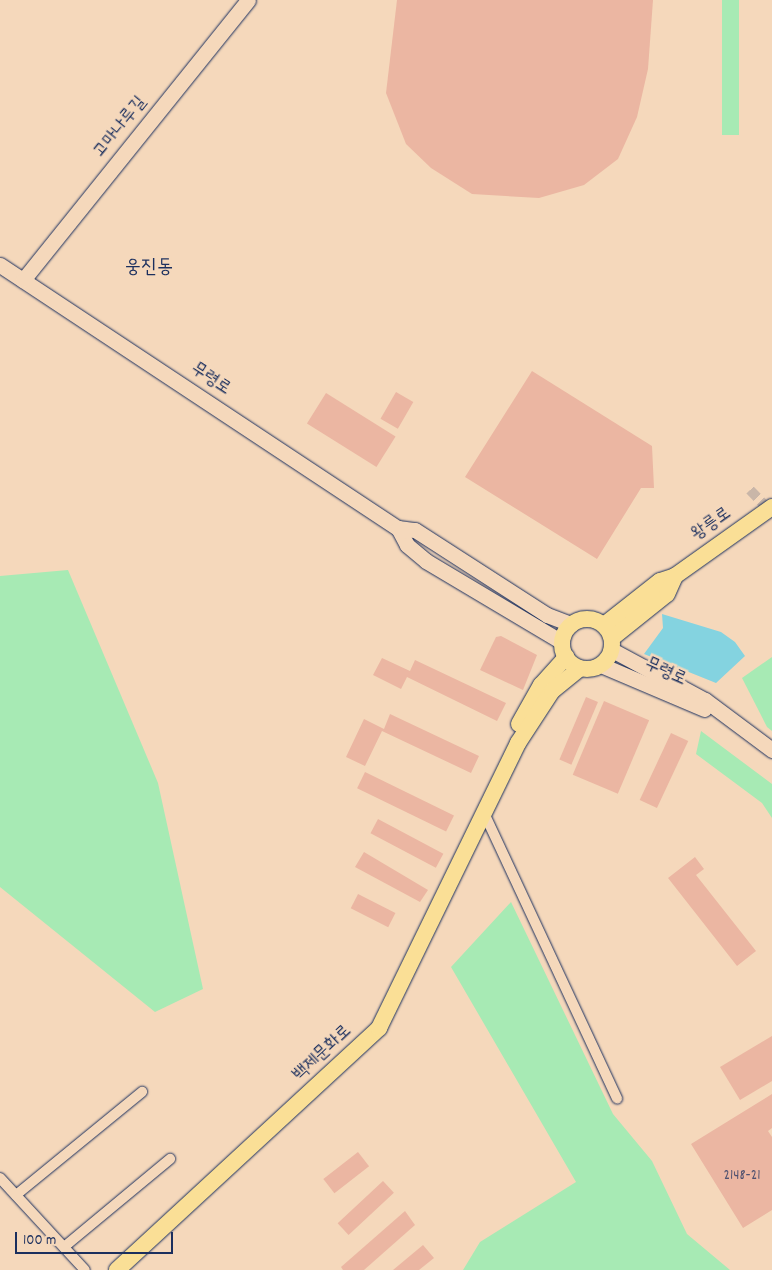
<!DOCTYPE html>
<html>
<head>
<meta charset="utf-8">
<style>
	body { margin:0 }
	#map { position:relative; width:772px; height:1270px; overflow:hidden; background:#f5d8bb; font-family:Dekko,"Poor Story",sans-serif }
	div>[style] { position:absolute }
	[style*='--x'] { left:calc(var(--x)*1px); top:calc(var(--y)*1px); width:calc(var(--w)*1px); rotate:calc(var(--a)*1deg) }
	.green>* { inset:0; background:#a7eab4; transform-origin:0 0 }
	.water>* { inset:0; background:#84d3e0 }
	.building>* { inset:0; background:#ebb6a2; transform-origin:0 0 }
	.street-tunnel>* { height:10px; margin-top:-5px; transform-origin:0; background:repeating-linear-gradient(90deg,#c9b6a8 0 10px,transparent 0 15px) }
	.roads { filter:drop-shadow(0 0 1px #1b2f5e) drop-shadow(0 0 1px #1b2f5e) }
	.street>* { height:10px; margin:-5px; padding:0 5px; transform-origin:5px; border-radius:5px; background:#f5d8bb }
	.secondary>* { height:15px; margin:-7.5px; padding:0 7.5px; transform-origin:7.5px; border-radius:7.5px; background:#f5d8bb }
	.primary>* { height:16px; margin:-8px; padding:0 8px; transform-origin:8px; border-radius:8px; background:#fadf96 }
	.primary>.ring { margin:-8px; padding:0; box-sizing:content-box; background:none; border:16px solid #fadf96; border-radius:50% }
	span { translate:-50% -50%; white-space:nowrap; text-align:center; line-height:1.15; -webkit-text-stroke:5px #f5d8bb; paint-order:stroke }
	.number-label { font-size:15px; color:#4f516f }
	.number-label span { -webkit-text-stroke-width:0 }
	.street-label { font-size:18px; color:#1b2f5e }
	.quarter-label { font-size:20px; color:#1b2f5e }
	.scale { position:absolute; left:15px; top:1232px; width:158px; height:22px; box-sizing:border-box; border:2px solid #1b2f5e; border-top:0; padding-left:6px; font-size:15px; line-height:18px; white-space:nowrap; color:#1b2f5e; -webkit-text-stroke:4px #f5d8bb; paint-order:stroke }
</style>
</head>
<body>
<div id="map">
	<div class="green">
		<i style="left:722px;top:0;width:17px;height:135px"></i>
		<i style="clip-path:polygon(68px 570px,158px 783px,203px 989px,155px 1012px,0 887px,0 576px)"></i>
		<i style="clip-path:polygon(772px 657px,772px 731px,767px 727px,742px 678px)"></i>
		<i style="clip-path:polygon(701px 731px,772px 784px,772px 818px,762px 803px,696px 754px)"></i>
		<i style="clip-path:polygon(511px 902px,613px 1114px,652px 1161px,687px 1234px,730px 1270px,463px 1270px,480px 1242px,576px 1182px,451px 967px)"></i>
	</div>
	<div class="water">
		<i style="clip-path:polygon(662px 614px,721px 632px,735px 642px,745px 656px,716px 683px,644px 654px,663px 628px)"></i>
	</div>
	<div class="building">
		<i style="clip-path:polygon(397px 0,653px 0,648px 69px,637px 117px,618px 159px,584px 185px,539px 198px,472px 194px,431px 168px,406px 144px,386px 93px)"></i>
		<i style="clip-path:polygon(532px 371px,652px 446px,654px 488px,641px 488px,597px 559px,465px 477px)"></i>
		<i style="left:396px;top:392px;width:20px;height:31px;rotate:30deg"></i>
		<i style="left:326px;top:393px;width:82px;height:36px;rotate:32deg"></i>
		<i style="clip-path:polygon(501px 636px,537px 655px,523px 690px,480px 670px,496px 637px)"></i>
		<i style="clip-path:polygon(382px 658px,410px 671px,415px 660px,506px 703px,497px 721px,407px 677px,401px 689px,373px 675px)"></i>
		<i style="left:586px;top:697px;width:13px;height:68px;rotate:23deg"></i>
		<i style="left:604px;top:701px;width:49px;height:80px;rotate:23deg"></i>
		<i style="clip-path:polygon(390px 714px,479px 756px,471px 773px,382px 731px,365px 766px,346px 757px,364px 719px,384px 729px)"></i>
		<i style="left:671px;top:733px;width:19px;height:74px;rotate:25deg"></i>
		<i style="left:365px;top:772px;width:99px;height:18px;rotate:26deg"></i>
		<i style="left:378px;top:819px;width:74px;height:16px;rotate:28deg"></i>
		<i style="clip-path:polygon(364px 852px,428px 890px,420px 902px,355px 867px)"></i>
		<i style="clip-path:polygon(695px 857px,704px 869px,696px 875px,756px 951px,737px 966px,668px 878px)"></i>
		<i style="left:358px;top:894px;width:42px;height:16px;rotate:27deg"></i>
		<i style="clip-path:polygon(772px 1036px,772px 1081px,740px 1100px,720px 1067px)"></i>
		<i style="clip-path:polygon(772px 1094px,772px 1128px,768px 1131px,772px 1137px,772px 1210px,743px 1228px,691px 1144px)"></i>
		<i style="left:358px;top:1152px;width:18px;height:44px;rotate:52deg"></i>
		<i style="left:383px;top:1181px;width:16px;height:62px;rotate:47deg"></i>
		<i style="clip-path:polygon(405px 1211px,415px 1225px,364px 1270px,343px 1270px,341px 1267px)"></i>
		<i style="clip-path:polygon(423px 1245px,434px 1258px,419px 1270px,393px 1270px)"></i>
	</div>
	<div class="street-tunnel">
		<i style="--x:750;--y:490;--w:32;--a:46"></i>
	</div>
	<div class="roads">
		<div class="street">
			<i style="--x:484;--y:813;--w:315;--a:65"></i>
			<i style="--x:0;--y:1178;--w:125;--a:47.3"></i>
			<i style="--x:16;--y:1195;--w:163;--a:-39.3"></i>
			<i style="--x:64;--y:1247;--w:138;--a:-39.7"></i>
		</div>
		<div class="secondary">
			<i style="--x:0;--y:265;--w:477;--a:33.5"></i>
			<i style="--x:398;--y:528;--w:17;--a:7"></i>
			<i style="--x:415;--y:530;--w:157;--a:32.8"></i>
			<i style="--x:547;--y:615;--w:26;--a:21"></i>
			<i style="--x:23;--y:280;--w:359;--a:-51.2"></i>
			<i style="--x:398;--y:528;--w:19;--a:62"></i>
			<i style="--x:407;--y:545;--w:25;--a:40"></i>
			<i style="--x:426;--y:561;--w:158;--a:30.8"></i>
			<i style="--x:612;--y:650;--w:106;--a:28.3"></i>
			<i style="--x:705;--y:700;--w:84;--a:36.7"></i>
			<i style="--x:601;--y:665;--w:112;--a:23.1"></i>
		</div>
		<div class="primary">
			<i class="ring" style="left:562px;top:619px;width:34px;height:34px"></i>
			<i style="--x:604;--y:625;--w:71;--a:-38.2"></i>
			<i style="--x:660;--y:581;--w:16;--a:-18"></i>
			<i style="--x:675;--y:576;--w:119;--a:-35.4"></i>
			<i style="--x:612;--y:638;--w:70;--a:-38.7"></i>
			<i style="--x:667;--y:594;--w:20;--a:-66"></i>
			<i style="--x:519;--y:724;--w:45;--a:-60.6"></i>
			<i style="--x:541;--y:685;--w:38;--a:-48"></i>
			<i style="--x:117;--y:1270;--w:357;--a:-42.7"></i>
			<i style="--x:379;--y:1028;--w:317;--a:-64"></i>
			<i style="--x:518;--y:743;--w:62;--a:-56.8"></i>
			<i style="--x:552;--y:691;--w:36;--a:-39"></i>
		</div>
	</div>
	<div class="number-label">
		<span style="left:742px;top:1177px">2148-21</span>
	</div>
	<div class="street-label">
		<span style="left:121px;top:128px;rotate:-51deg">고마나루길</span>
		<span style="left:210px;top:380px;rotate:33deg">무령로</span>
		<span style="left:712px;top:525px;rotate:-35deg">왕릉로</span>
		<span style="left:665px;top:673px;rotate:24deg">무령로</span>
		<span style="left:323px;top:1054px;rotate:-43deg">백제문화로</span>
	</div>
	<div class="quarter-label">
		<span style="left:149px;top:268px">웅진동</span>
	</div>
	<div class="scale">100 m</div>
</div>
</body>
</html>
